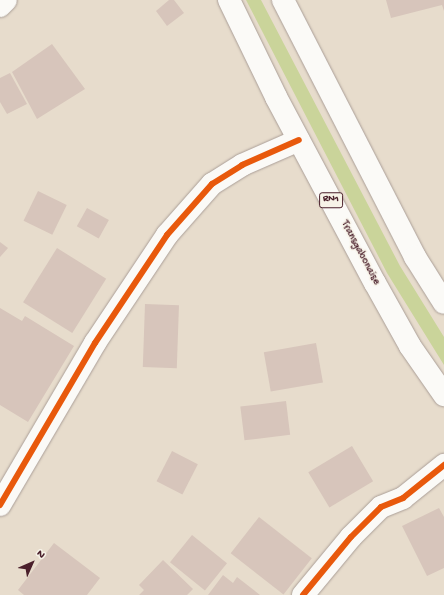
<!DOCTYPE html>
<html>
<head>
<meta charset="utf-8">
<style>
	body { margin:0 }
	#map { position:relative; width:444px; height:595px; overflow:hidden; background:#e7dccc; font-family:"Gochi Hand",sans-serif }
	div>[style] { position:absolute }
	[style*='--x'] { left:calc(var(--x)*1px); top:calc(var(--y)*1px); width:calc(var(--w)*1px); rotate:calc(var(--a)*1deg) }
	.green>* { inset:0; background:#cad49a }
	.building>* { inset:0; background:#d7c5bb; transform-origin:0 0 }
	.roads { filter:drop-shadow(0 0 1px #aa9e97) drop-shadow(0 0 1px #aa9e97) }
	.minor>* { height:22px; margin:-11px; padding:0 11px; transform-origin:11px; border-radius:11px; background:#fbfaf7 }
	.major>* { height:22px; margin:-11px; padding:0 11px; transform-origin:11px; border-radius:11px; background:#fbfaf7 }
	.highway>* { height:22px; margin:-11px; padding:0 11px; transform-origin:11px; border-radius:11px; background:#fbfaf7 }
	.cycleway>* { height:6px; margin:-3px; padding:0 3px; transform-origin:3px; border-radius:3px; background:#e8590c }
	span { translate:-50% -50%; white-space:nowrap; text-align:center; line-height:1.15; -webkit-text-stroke:3px #f7f3e8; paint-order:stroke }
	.shield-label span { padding:1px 3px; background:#f7f3e8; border:1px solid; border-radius:3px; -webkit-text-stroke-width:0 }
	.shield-label { font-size:10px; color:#4a1f2b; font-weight:700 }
	.street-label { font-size:11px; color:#4a1f2b }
	.north { position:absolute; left:12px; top:543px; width:40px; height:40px; -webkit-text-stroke:3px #f7f3e8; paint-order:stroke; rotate:45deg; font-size:11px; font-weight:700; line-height:16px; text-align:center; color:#4a1f2b }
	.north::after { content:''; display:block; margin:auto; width:14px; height:18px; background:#4a1f2b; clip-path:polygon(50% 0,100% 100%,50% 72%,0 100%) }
</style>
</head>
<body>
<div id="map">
	<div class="green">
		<i style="clip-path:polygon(246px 0,261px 0,400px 266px,444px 337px,444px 365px,387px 273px)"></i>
	</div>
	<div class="building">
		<i style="clip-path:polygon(169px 0,174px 0,184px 13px,167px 26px,156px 11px)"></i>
		<i style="clip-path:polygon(386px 0,444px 0,444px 11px,442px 5px,391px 18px)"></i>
		<i style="clip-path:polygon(52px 44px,85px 89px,37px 119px,12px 72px)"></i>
		<i style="clip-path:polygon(10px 73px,27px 104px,7px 114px,0 102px,0 78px)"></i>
		<i style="left:38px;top:191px;width:32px;height:33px;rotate:26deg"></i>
		<i style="left:87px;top:208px;width:25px;height:21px;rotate:29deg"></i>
		<i style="clip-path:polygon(0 242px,8px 248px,0 257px)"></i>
		<i style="left:57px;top:248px;width:58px;height:64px;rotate:32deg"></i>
		<i style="left:145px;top:304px;width:34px;height:63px;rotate:2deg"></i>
		<i style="clip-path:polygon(0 308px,22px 321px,25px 316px,74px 346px,28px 422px,0 405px)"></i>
		<i style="left:316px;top:343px;width:40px;height:53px;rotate:80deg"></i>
		<i style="left:286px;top:401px;width:34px;height:46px;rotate:83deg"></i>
		<i style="left:352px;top:446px;width:41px;height:51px;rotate:59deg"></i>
		<i style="left:172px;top:451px;width:29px;height:34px;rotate:27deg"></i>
		<i style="clip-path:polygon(439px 508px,444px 517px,444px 568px,427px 576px,402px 526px)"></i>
		<i style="left:259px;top:517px;width:67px;height:46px;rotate:38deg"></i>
		<i style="left:192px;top:535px;width:45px;height:35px;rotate:39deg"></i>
		<i style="clip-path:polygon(54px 543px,100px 578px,87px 595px,24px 595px,18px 590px)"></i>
		<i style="clip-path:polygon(163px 560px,193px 589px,187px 595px,139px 595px,144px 590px,139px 585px)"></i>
		<i style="clip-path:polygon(223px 575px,233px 583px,237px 577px,260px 595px,208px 595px)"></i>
	</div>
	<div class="roads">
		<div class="minor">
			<i style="--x:0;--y:505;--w:188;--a:-59.6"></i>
			<i style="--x:95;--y:343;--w:130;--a:-56.3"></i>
			<i style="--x:167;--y:235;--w:68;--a:-48.6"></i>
			<i style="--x:212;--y:184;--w:36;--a:-32"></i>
			<i style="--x:242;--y:165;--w:62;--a:-23.7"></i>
			<i style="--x:303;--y:595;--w:75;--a:-50.4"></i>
			<i style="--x:351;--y:537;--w:42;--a:-45"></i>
			<i style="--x:381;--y:507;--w:24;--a:-22"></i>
			<i style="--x:403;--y:498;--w:53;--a:-38.8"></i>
		</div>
		<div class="major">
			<i style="--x:0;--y:6;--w:8;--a:-45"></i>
		</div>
		<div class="highway">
			<i style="--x:229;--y:0;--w:108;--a:64.1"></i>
			<i style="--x:276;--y:97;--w:211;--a:62"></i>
			<i style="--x:375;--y:283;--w:72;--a:60.9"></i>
			<i style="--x:410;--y:346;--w:60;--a:55.2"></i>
			<i style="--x:283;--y:0;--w:289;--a:62.8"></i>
			<i style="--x:415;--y:257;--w:54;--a:57.8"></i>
		</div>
	</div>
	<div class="cycleway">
		<i style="--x:0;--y:505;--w:188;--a:-59.6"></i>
		<i style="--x:95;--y:343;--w:130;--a:-56.3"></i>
		<i style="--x:167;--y:235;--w:68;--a:-48.6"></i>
		<i style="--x:212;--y:184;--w:36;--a:-32"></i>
		<i style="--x:242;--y:165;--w:62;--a:-23.7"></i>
		<i style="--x:303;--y:595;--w:75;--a:-50.4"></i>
		<i style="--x:351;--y:537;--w:42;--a:-45"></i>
		<i style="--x:381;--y:507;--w:24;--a:-22"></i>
		<i style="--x:403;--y:498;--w:53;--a:-38.8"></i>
	</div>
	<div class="shield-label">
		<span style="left:331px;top:200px">RN1</span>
	</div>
	<div class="street-label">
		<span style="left:360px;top:253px;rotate:62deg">Transgabonaise</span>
	</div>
	<div class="north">N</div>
</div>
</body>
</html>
